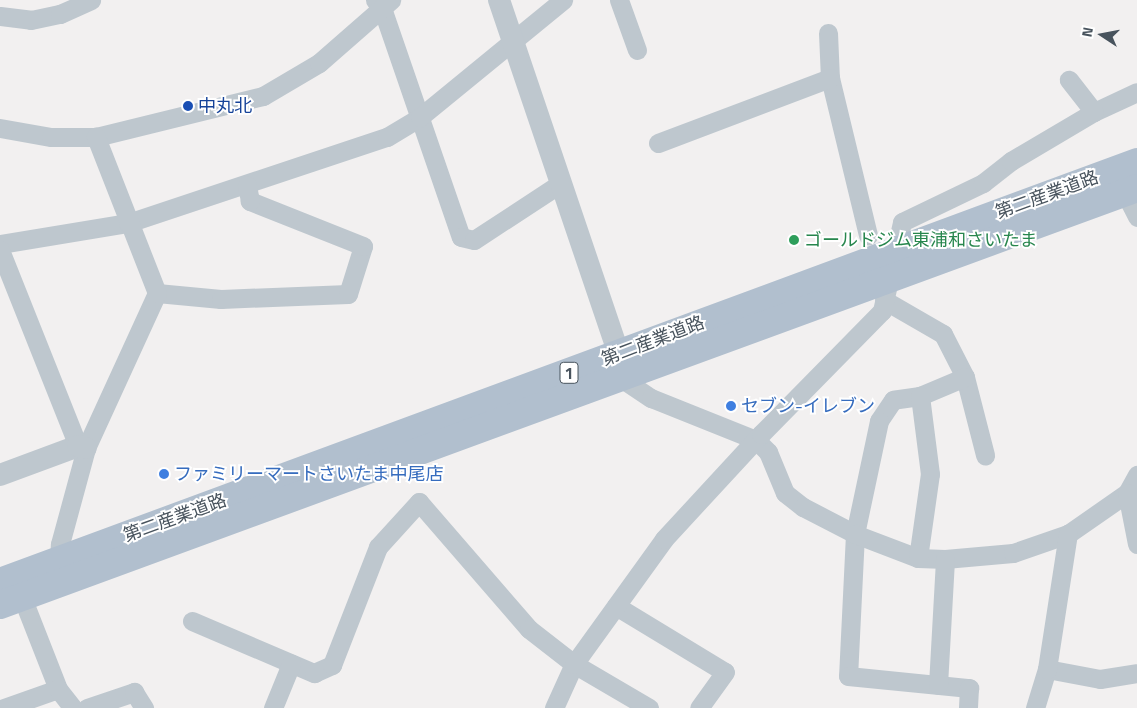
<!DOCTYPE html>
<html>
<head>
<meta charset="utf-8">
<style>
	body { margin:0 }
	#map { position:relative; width:1137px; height:708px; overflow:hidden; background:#f2f0f0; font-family:"Titillium Web","Noto Sans JP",sans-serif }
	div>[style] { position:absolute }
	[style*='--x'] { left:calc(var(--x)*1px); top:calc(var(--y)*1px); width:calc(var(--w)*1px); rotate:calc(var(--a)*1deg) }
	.minor>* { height:19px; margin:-9.5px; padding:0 9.5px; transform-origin:9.5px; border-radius:9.5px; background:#bec7ce }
	.tertiary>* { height:22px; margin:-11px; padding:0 11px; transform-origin:11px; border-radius:11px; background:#bec7ce }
	.primary>* { height:28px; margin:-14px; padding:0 14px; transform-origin:14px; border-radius:14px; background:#b1bfce }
	.dots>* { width:14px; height:14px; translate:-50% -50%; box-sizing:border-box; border:2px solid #fff; border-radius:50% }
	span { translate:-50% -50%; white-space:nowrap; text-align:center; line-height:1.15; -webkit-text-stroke:4px #fff; paint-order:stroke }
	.shield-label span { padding:1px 4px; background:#fff; border:1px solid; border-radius:4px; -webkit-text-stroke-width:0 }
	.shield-label { font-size:16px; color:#48535d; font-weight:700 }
	.transit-label { font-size:18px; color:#164399 }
	.left { translate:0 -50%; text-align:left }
	.street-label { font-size:18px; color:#48535d }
	.leisure-label { font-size:18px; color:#27864d }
	.shop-label { font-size:18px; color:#366cbe }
	.north { position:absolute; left:1077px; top:10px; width:50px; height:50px; -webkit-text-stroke:4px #fff; paint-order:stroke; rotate:281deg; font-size:14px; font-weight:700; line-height:20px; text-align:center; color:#48535d }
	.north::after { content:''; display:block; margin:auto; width:18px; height:22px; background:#48535d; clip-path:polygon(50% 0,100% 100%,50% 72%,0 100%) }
</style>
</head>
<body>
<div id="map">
	<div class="minor">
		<i style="--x:375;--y:0;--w:11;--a:49"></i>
		<i style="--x:382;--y:8;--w:242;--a:71"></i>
		<i style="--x:461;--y:237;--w:13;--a:13"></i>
		<i style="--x:474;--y:240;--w:104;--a:-33.2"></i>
		<i style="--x:619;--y:0;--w:53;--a:70.2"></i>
		<i style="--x:0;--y:16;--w:31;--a:7"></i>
		<i style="--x:31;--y:20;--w:30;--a:-12"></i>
		<i style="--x:60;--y:14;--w:34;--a:-24"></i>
		<i style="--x:828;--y:33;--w:45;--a:87.5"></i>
		<i style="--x:830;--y:78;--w:162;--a:76.4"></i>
		<i style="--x:1094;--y:112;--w:47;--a:-24.9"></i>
		<i style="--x:0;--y:128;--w:52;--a:10"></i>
		<i style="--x:51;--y:137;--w:45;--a:0"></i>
		<i style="--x:96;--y:137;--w:172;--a:-13.8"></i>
		<i style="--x:263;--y:96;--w:65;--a:-30.5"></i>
		<i style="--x:319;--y:63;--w:96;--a:-41.2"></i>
		<i style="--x:658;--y:143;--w:184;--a:-20.7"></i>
		<i style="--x:1125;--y:193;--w:27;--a:63"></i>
		<i style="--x:0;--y:244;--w:130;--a:-9.3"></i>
		<i style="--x:128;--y:223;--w:273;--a:-18.4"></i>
		<i style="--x:387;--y:137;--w:39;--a:-31"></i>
		<i style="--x:420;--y:117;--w:185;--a:-39.3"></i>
		<i style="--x:0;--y:250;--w:211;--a:68.3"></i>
		<i style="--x:157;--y:293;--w:64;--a:5.4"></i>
		<i style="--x:221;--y:299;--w:127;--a:-2.3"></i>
		<i style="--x:348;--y:294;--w:50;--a:-72.6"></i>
		<i style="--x:363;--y:246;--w:122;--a:-158.3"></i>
		<i style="--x:250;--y:201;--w:16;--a:-101"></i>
		<i style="--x:884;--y:300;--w:68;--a:30"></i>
		<i style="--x:943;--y:334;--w:48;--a:62.9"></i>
		<i style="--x:965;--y:377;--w:81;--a:75.6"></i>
		<i style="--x:965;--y:377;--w:49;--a:157.1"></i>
		<i style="--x:920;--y:396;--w:27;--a:172"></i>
		<i style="--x:893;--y:400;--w:25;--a:124"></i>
		<i style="--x:879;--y:421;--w:116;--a:102"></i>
		<i style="--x:855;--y:534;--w:142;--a:92.8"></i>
		<i style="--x:848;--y:676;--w:122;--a:5.7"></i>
		<i style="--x:969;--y:688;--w:20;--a:93"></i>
		<i style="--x:621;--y:378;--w:36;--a:34"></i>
		<i style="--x:651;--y:398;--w:113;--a:21.8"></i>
		<i style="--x:756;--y:440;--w:17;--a:45"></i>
		<i style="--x:768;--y:452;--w:44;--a:67.5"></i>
		<i style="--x:785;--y:493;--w:23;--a:38"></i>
		<i style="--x:803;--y:507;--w:59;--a:27.4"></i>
		<i style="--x:855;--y:534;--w:67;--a:20.9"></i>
		<i style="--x:918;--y:558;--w:27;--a:2"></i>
		<i style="--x:945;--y:559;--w:68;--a:-5"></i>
		<i style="--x:1013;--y:553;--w:58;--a:-19.1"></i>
		<i style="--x:1068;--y:534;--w:72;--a:-34.8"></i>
		<i style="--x:1127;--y:493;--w:21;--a:-61"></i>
		<i style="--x:1127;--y:493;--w:52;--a:78.9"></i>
		<i style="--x:918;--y:558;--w:85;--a:-81.9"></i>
		<i style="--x:930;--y:474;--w:79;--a:-97.3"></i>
		<i style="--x:59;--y:561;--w:17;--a:-87"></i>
		<i style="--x:60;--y:544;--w:99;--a:-74.8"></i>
		<i style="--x:86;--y:448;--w:170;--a:-65.4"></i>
		<i style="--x:157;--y:293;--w:168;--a:-111.4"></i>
		<i style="--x:22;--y:597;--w:99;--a:68.6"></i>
		<i style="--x:616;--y:606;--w:127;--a:31.2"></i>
		<i style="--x:725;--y:672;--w:44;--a:125.8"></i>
		<i style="--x:192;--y:621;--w:133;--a:23.1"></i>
		<i style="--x:314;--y:673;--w:20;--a:-24"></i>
		<i style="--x:332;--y:665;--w:127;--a:-68.7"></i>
		<i style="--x:378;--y:547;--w:61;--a:-47.7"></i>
		<i style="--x:419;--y:502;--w:168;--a:49.1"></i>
		<i style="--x:529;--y:629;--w:57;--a:37.9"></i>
		<i style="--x:574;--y:664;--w:87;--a:30.4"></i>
		<i style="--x:1047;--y:669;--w:54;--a:10.7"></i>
		<i style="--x:1100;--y:679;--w:37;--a:-9"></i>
		<i style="--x:938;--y:685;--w:126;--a:-86.8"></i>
		<i style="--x:4;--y:708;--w:57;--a:-19.4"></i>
		<i style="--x:58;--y:689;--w:24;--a:52"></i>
		<i style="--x:87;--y:708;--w:50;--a:-18.8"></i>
		<i style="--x:134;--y:692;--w:19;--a:58"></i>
		<i style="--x:273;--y:708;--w:48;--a:-67.8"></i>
		<i style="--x:554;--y:708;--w:48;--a:-65.6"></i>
		<i style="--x:574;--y:664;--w:154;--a:-54.2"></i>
		<i style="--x:664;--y:539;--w:143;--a:-47.3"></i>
		<i style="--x:761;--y:434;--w:173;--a:-45.5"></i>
		<i style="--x:882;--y:311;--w:91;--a:-77.3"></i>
		<i style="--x:902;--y:222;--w:90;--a:-25.7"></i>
		<i style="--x:983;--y:183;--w:36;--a:-38"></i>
		<i style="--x:1011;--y:161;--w:96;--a:-30.6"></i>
		<i style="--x:1094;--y:112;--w:41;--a:-128"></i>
		<i style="--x:1035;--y:708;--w:41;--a:-72.9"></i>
		<i style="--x:1047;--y:669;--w:137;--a:-81.2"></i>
	</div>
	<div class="tertiary">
		<i style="--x:499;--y:0;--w:374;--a:71.3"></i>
		<i style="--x:0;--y:475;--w:83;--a:-20.4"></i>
		<i style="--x:78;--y:446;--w:8;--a:14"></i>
	</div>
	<div class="primary">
		<i style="--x:0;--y:582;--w:1212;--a:-20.27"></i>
		<i style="--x:0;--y:605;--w:1211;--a:-20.14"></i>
	</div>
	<div class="dots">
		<i style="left:188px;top:106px;background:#1a4fb4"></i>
		<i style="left:794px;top:240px;background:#2e9e5b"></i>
		<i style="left:731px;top:406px;background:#3f7fe0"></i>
		<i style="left:164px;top:474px;background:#3f7fe0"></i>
	</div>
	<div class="shield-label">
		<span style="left:569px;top:373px">1</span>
	</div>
	<div class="transit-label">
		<span class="left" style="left:198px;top:106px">中丸北</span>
	</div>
	<div class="street-label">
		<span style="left:1047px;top:195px;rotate:-20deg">第二産業道路</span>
		<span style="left:653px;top:341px;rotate:-21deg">第二産業道路</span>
		<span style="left:175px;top:518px;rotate:-20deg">第二産業道路</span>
	</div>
	<div class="leisure-label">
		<span class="left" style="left:804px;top:240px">ゴールドジム東浦和さいたま</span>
	</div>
	<div class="shop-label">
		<span class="left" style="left:741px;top:406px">セブン-イレブン</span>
		<span class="left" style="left:174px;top:474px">ファミリーマートさいたま中尾店</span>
	</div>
	<div class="north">N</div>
</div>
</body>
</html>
